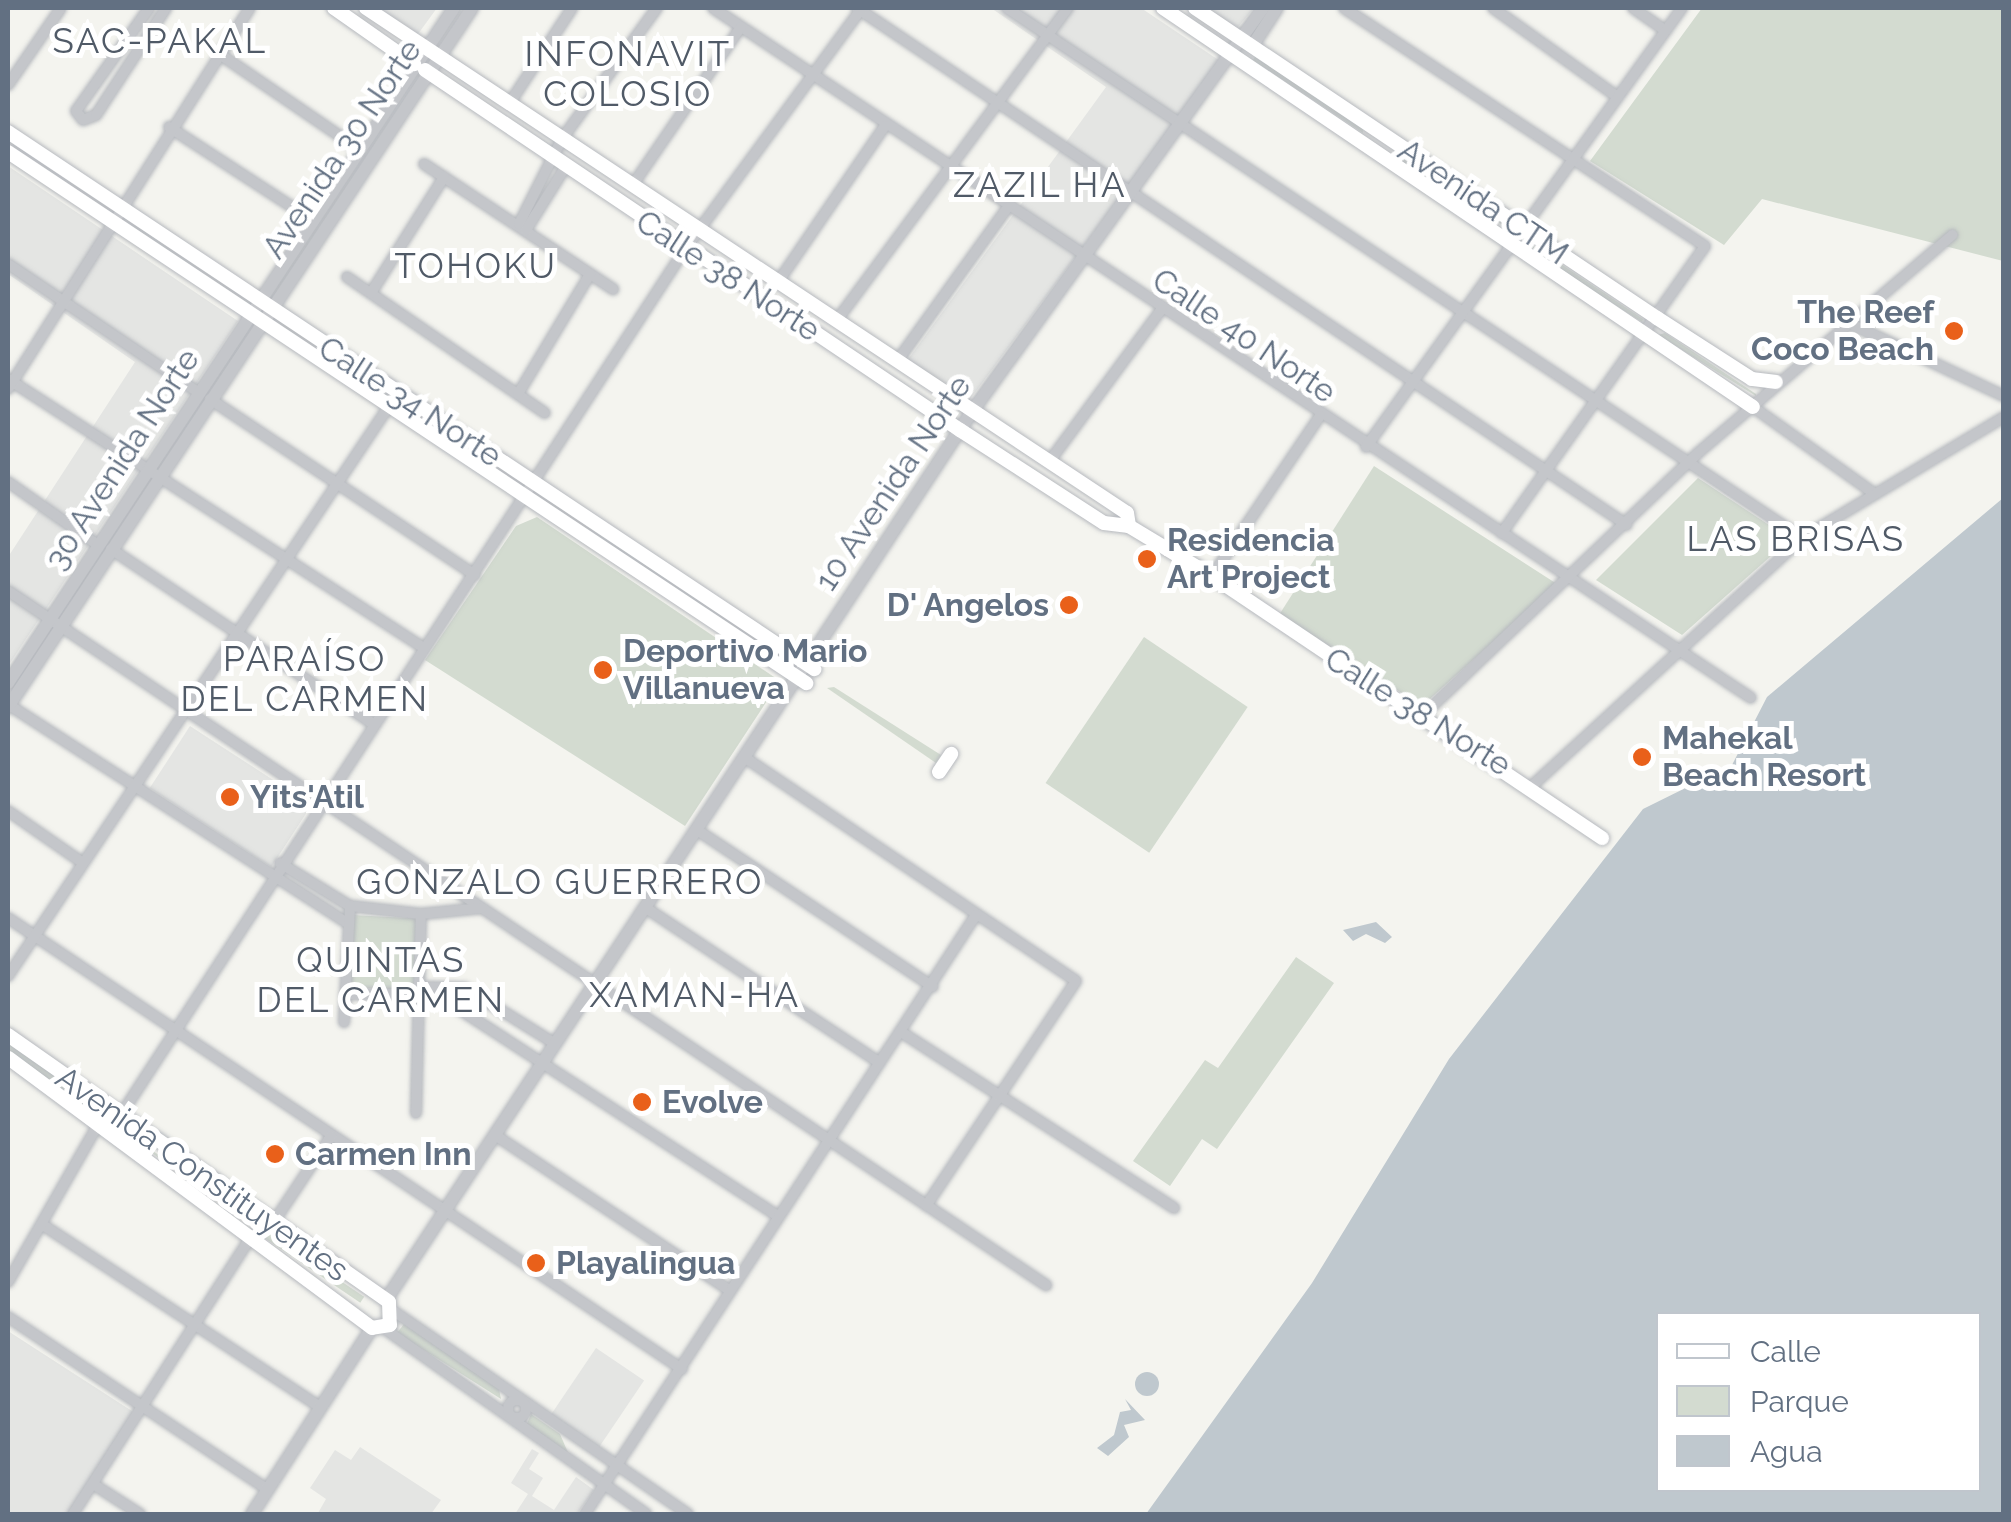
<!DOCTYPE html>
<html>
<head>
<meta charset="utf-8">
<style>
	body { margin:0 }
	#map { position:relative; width:2011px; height:1522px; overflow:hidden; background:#f4f4ef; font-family:Raleway,sans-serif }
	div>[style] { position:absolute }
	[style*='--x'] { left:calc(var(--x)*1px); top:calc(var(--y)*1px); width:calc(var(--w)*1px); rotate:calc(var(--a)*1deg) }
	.built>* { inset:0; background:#e4e5e3; transform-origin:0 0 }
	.green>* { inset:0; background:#d3dbd0; transform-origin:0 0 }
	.water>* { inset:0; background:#bfc8ce }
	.round { border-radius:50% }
	.roads { filter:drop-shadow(0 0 2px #b6b9be) drop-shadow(0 0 2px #b6b9be) }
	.minor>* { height:10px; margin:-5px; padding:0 5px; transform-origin:5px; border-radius:5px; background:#c4c6ca }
	.minor>.ring { margin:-5px; padding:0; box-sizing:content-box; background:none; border:10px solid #c4c6ca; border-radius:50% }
	.tertiary>* { height:12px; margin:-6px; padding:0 6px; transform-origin:6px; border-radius:6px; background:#c4c6ca }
	.secondary>* { height:14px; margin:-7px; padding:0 7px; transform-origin:7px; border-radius:7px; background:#fff }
	.dots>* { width:28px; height:28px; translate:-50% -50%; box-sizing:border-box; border:5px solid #fff; border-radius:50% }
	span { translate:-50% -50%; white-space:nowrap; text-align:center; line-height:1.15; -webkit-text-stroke:10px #fff; paint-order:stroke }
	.street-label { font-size:32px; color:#627082 }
	.poi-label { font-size:32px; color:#627082; font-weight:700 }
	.right { translate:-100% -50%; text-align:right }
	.left { translate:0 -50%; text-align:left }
	.neighbourhood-label { font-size:35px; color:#505a67; letter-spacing:2.5px }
	.frame { position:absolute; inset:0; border:10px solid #627082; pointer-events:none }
	.legend { position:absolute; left:1656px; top:1312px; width:325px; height:180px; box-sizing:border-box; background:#fff; border:2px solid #c0c6cd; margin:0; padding:12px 18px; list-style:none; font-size:30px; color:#627082 }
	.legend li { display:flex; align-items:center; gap:20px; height:50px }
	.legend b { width:50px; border:2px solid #c0c6cd }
</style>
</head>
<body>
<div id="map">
	<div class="built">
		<i style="clip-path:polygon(379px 8px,437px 8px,418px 34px)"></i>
		<i style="clip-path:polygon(991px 8px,1141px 8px,1220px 61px,968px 402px,907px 361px,1106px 87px)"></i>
		<i style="clip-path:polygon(1207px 8px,1254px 8px,1237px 28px)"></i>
		<i style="clip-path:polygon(8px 166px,238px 321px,8px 666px,8px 557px,135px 362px,8px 274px)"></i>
		<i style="left:190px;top:726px;width:145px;height:74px;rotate:33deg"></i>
		<i style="clip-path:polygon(8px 1331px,135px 1413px,68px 1514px,8px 1512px)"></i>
		<i style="left:596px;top:1348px;width:58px;height:80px;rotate:34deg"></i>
		<i style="clip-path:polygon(360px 1447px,441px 1500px,431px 1514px,318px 1513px,326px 1499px,310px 1488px,335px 1450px,351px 1460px)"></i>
		<i style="clip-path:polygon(532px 1449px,539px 1453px,529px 1469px,543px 1478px,532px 1496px,554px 1510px,576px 1477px,594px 1490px,577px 1514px,515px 1514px,528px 1494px,511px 1483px)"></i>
	</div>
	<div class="green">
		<i style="clip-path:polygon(1702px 8px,2003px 8px,2003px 261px,1762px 199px,1724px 245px,1590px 161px)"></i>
		<i style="clip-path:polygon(1256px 55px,1363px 129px,1363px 133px,1253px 60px)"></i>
		<i style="clip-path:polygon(1396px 151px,1508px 227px,1509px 229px,1392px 157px)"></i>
		<i style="clip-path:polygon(1528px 242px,1643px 319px,1642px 322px,1524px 247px)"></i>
		<i style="clip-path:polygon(1665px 333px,1756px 394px,1756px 396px,1658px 335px)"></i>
		<i style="clip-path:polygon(1374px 466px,1557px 584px,1422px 706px,1279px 615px)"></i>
		<i style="clip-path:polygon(1698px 478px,1790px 539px,1682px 635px,1596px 580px)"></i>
		<i style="clip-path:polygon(537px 517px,780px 681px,685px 826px,425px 660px,516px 526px)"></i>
		<i style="left:1144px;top:637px;width:125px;height:176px;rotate:34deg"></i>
		<i style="clip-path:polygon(834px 687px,941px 755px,936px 763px,827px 688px)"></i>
		<i style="left:352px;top:915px;width:66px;height:72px;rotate:3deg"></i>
		<i style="clip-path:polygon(1296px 957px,1334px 983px,1217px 1149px,1202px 1139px,1170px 1186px,1133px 1161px,1205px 1060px,1218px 1068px)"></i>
		<i style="left:8px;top:1041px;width:117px;height:9px;rotate:37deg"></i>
		<i style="clip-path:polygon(115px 1126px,251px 1216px,255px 1223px,248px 1223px)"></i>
		<i style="left:268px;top:1232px;width:116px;height:7px;rotate:34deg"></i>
		<i style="clip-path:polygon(404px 1324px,499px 1389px,501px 1399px,397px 1333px)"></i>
		<i style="clip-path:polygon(531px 1414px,560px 1434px,569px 1455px,526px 1426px)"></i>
	</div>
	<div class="water">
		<i style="clip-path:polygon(evenodd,2003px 498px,2003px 1514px,1146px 1514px,1312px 1283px,1449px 1059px,1643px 809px,1732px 765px,1767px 697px,2003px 498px,1658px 1314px,1978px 1314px,1978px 1490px,1658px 1490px,1658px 1314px)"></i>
		<i style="clip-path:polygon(1376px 922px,1392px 937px,1385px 943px,1366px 934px,1353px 941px,1343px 930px)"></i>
		<i class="round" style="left:1135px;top:1372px;width:24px;height:24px"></i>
		<i style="clip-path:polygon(1125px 1399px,1145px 1420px,1124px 1425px,1129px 1437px,1108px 1456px,1097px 1448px,1114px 1435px,1120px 1412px,1131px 1410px)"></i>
	</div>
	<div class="roads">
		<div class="minor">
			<i style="--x:149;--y:8;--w:126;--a:125.3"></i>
			<i style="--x:76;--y:111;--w:11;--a:52"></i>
			<i style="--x:83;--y:120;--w:14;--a:-21"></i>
			<i style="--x:96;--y:115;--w:128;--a:-56.8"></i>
			<i style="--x:713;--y:8;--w:1246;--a:33.61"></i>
			<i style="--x:857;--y:8;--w:927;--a:33.88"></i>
			<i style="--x:1007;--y:8;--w:955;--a:33.69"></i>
			<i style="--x:1344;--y:8;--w:432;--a:33.4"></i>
			<i style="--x:1705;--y:246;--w:352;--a:125.3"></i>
			<i style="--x:1493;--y:8;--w:153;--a:35.5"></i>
			<i style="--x:1633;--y:8;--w:40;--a:34.9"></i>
			<i style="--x:221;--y:55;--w:167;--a:34.3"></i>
			<i style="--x:8;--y:85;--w:93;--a:-55.5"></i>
			<i style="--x:509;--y:104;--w:115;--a:-56.7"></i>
			<i style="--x:169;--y:127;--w:171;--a:33"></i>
			<i style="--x:424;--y:164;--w:227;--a:33.5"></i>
			<i style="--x:632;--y:186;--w:193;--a:-55.6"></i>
			<i style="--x:519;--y:224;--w:95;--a:-63.2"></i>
			<i style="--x:562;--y:139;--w:162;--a:-54.1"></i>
			<i style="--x:526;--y:230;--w:70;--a:-57.9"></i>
			<i style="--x:8;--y:264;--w:230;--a:34"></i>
			<i style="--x:347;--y:277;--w:240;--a:34.5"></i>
			<i style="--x:778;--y:282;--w:189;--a:-55.6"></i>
			<i style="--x:371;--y:293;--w:137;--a:-57.8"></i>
			<i style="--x:837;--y:320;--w:388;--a:-53.5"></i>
			<i style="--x:1853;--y:325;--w:167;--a:25.2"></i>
			<i style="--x:898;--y:360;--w:188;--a:-54.3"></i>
			<i style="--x:8;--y:379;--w:495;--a:32.9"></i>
			<i style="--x:8;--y:389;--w:451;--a:-57.6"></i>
			<i style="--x:518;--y:394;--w:140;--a:-59"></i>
			<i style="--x:210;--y:399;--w:318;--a:33.6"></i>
			<i style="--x:1753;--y:407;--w:150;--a:35.5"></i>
			<i style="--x:1366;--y:447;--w:541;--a:-54.25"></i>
			<i style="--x:1049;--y:462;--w:189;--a:-53.6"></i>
			<i style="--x:8;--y:482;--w:110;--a:35"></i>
			<i style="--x:111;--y:549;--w:314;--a:33.7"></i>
			<i style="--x:1212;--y:576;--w:193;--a:-56"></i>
			<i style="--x:8;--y:591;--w:1249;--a:33.77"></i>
			<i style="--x:9;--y:705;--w:404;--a:32.8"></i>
			<i style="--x:1423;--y:715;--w:380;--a:-43.6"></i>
			<i style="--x:1698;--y:453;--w:335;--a:-40.6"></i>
			<i style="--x:744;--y:757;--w:400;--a:34"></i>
			<i style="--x:1076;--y:981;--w:270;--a:123.7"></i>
			<i style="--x:1534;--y:784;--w:364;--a:-42.5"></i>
			<i style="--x:1802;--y:538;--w:235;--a:-30.9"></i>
			<i style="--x:8;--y:811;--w:91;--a:34.7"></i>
			<i style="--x:697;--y:830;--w:283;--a:33.6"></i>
			<i style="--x:280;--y:863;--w:82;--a:31.6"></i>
			<i style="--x:350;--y:906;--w:71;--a:6.4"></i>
			<i style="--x:421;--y:914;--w:61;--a:-5.6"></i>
			<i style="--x:646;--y:908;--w:279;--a:33.5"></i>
			<i style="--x:8;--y:918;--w:811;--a:33.79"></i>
			<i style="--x:8;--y:976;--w:689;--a:-56.24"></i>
			<i style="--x:420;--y:987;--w:45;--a:1.3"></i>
			<i style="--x:465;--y:988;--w:105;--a:31.7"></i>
			<i style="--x:345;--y:994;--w:91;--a:0"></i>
			<i style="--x:436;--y:994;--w:408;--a:33"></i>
			<i style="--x:344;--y:1022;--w:116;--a:-87"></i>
			<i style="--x:901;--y:1032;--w:325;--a:32.8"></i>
			<i style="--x:416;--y:1113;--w:199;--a:-88.6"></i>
			<i style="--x:109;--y:1133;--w:1055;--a:-56.91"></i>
			<i style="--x:685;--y:249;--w:299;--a:-53.7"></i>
			<i style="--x:495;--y:1135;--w:281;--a:33.5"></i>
			<i style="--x:43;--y:1225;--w:331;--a:33.3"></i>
			<i style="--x:8;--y:1282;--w:199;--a:-60.2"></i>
			<i style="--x:395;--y:1312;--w:356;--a:34.6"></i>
			<i style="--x:8;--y:1317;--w:312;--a:33.6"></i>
			<i style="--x:385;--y:1329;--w:320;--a:35.3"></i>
			<i class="ring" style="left:508px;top:1400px;width:8px;height:8px"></i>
			<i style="--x:93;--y:1484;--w:56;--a:32.6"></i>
			<i style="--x:73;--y:1514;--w:331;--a:-57.3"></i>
			<i style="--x:252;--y:1235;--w:27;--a:-33"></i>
			<i style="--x:275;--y:1220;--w:101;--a:-56.3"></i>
			<i style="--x:585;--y:1514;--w:715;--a:-56.87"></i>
		</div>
		<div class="tertiary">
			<i style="--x:1253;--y:45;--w:44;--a:-57"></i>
			<i style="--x:8;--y:683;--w:809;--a:-56.55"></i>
			<i style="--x:8;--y:707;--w:839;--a:-56.42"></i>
			<i style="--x:386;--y:1300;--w:1063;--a:-56.59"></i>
			<i style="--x:971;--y:413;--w:499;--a:-54.2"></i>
			<i style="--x:252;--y:1514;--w:221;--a:-57.2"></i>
		</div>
		<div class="secondary">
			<i style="--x:334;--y:8;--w:98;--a:35"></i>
			<i style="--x:366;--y:8;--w:913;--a:33.57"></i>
			<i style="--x:1127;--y:513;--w:13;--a:81"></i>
			<i style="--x:1163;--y:8;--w:712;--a:34.07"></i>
			<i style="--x:1195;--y:8;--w:556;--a:33.86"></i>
			<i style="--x:1657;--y:318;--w:113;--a:32.7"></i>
			<i style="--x:1752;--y:379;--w:24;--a:7"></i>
			<i style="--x:425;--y:70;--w:645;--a:33.94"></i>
			<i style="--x:960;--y:430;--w:171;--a:32.9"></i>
			<i style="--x:1104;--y:523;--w:25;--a:7"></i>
			<i style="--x:1129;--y:526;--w:97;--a:31.1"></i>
			<i style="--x:1212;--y:576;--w:470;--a:33.9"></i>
			<i style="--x:8;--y:132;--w:969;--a:33.67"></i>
			<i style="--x:8;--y:152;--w:959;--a:33.64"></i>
			<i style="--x:939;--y:772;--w:22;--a:-56"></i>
			<i style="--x:8;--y:1035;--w:465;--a:35"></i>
			<i style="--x:389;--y:1302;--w:23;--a:88"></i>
			<i style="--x:390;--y:1325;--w:18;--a:171"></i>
			<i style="--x:372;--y:1328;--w:453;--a:-143.4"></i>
		</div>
	</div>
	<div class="dots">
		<i style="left:1954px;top:331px;background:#e9601a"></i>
		<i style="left:1147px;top:559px;background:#e9601a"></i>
		<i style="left:1069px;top:605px;background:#e9601a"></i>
		<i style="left:603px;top:670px;background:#e9601a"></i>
		<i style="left:1642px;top:757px;background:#e9601a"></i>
		<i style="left:230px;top:797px;background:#e9601a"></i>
		<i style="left:642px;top:1102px;background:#e9601a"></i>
		<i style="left:275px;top:1154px;background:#e9601a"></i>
		<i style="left:536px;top:1263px;background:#e9601a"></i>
	</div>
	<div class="street-label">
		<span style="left:342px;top:149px;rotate:-56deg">Avenida 30 Norte</span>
		<span style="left:1483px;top:202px;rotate:34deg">Avenida CTM</span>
		<span style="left:728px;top:276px;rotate:33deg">Calle 38 Norte</span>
		<span style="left:1244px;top:336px;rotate:34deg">Calle 40 Norte</span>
		<span style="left:410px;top:402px;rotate:33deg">Calle 34 Norte</span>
		<span style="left:122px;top:459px;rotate:-57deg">30 Avenida Norte</span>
		<span style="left:893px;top:483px;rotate:-56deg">10 Avenida Norte</span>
		<span style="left:1418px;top:712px;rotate:32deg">Calle 38 Norte</span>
		<span style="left:202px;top:1174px;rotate:35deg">Avenida Constituyentes</span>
	</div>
	<div class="poi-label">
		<span class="right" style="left:1934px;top:331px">The Reef<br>Coco Beach</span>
		<span class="left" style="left:1167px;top:559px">Residencia<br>Art Project</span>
		<span class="right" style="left:1049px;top:605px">D' Angelos</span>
		<span class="left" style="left:623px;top:670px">Deportivo Mario<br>Villanueva</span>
		<span class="left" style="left:1662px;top:757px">Mahekal<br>Beach Resort</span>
		<span class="left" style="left:250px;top:797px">Yits'Atil</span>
		<span class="left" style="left:662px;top:1102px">Evolve</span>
		<span class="left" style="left:295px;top:1154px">Carmen Inn</span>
		<span class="left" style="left:556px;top:1263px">Playalingua</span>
	</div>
	<div class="neighbourhood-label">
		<span style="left:160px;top:41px">SAC-PAKAL</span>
		<span style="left:628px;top:74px">INFONAVIT<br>COLOSIO</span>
		<span style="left:1040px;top:185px">ZAZIL HA</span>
		<span style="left:476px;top:266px">TOHOKU</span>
		<span style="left:1796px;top:539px">LAS BRISAS</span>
		<span style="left:305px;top:679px">PARAÍSO<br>DEL CARMEN</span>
		<span style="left:560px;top:882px">GONZALO GUERRERO</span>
		<span style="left:381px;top:980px">QUINTAS<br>DEL CARMEN</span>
		<span style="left:695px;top:995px">XAMAN-HA</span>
	</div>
	<div class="frame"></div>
	<ul class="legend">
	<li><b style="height:12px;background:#fff"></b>Calle</li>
	<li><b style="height:28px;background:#d3dbd0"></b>Parque</li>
	<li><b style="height:28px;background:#bfc8ce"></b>Agua</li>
	</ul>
</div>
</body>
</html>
